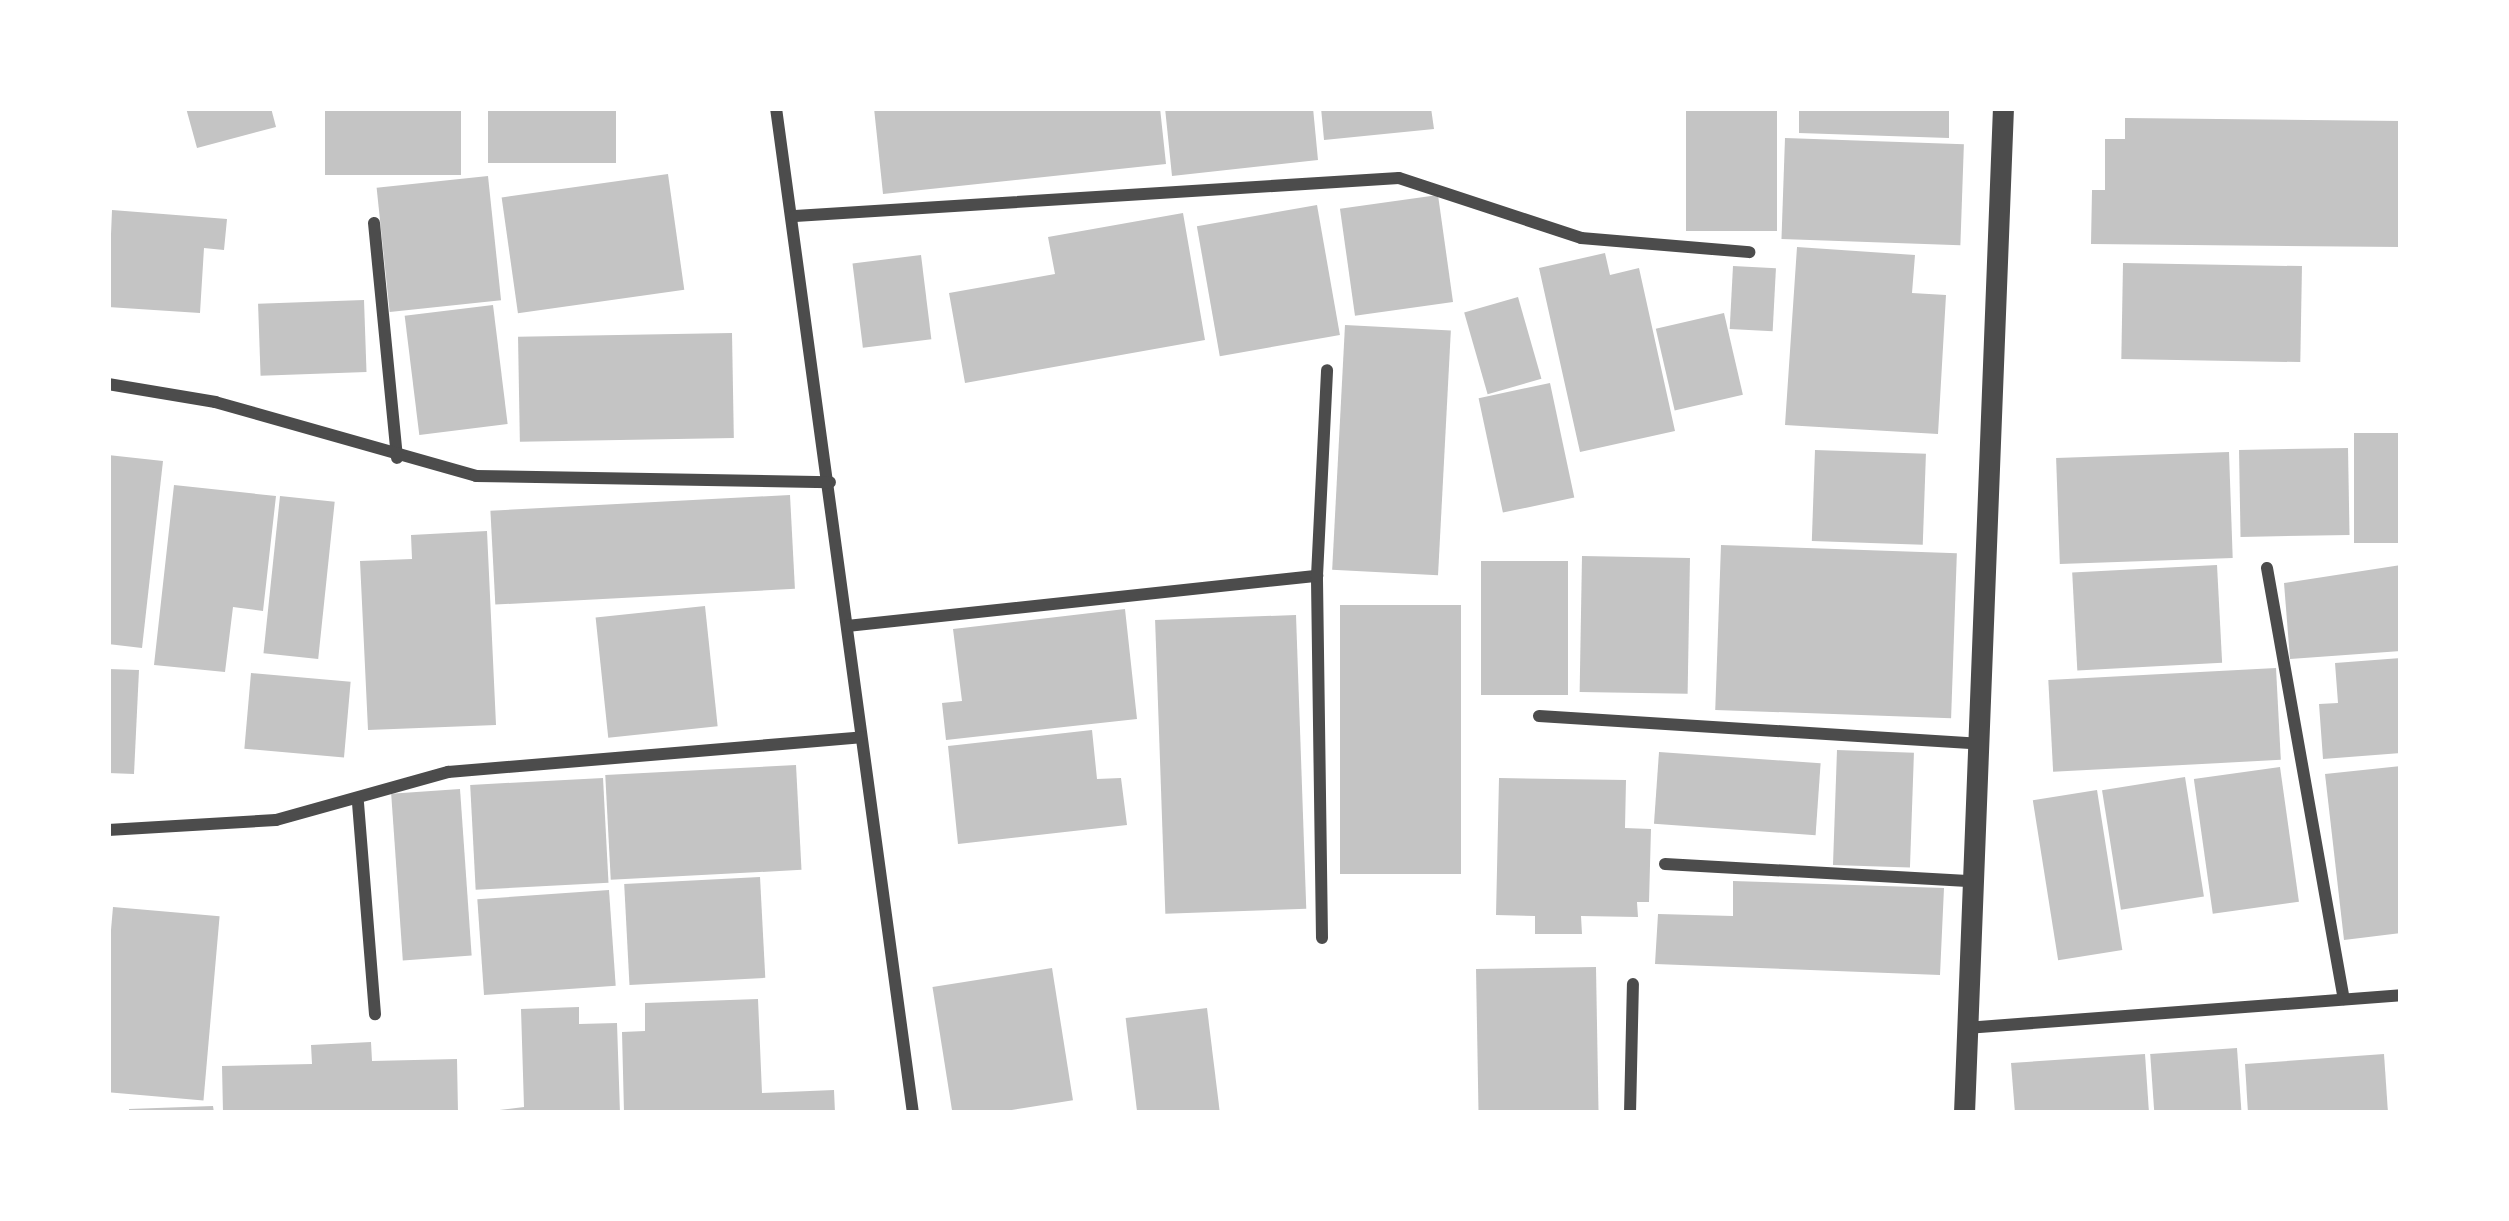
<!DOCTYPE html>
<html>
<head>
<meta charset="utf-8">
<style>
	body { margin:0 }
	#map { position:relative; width:2509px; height:1221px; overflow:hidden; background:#fff; font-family:"Fira Sans Condensed",sans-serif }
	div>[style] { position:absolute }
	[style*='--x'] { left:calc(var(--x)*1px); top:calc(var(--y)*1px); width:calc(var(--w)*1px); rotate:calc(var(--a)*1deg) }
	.building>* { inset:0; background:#c4c4c4; transform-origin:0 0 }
	.minor>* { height:12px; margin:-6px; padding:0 6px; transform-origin:6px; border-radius:6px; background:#4c4c4c }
	.tertiary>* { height:21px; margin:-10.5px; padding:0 10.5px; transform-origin:10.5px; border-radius:10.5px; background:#4c4c4c }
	span { translate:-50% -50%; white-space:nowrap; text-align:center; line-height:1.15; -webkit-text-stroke:12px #fff; paint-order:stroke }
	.frame { position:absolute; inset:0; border:111px solid #fff; pointer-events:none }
</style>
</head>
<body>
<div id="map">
	<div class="building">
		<i style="clip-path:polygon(186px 108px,271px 108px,276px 127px,197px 148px)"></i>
		<i style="left:325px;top:108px;width:136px;height:67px"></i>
		<i style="left:488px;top:108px;width:128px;height:55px"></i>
		<i style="clip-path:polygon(874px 108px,1160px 108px,1166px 164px,883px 194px)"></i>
		<i style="clip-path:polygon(1165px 108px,1313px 108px,1318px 160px,1172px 176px)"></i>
		<i style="clip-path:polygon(1321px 108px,1431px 108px,1434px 129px,1324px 140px)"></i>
		<i style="left:1686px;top:108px;width:91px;height:123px"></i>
		<i style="clip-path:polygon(1799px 108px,1949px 108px,1949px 138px,1799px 133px)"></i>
		<i style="clip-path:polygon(2125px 118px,2401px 121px,2401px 247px,2091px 244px,2092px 190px,2105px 190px,2105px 139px,2125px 139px)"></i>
		<i style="left:1785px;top:138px;width:179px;height:101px;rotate:2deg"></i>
		<i style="left:668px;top:174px;width:117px;height:168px;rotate:82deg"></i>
		<i style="left:488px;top:176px;width:125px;height:112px;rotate:84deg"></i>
		<i style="left:1438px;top:195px;width:108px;height:99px;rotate:82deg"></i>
		<i style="left:1317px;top:205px;width:132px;height:122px;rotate:80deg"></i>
		<i style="clip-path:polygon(112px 210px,227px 219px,224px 250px,204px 248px,200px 313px,108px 307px)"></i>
		<i style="clip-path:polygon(1183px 213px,1205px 340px,965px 383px,949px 293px,1055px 274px,1048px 237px)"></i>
		<i style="clip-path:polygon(1797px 247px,1915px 255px,1912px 293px,1946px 295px,1938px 434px,1785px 425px)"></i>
		<i style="clip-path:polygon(1605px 253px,1610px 275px,1639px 268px,1675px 431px,1580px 452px,1539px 268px)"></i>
		<i style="left:921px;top:255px;width:85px;height:69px;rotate:83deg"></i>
		<i style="left:2123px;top:263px;width:179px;height:96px;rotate:1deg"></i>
		<i style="left:1733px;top:266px;width:43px;height:63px;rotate:3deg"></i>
		<i style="left:1518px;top:297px;width:85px;height:56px;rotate:74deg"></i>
		<i style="left:364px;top:300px;width:72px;height:106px;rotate:88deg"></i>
		<i style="left:493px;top:305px;width:120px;height:89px;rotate:83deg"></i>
		<i style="left:1724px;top:313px;width:84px;height:70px;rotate:77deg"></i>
		<i style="left:1345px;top:325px;width:106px;height:245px;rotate:3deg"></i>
		<i style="left:732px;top:333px;width:105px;height:214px;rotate:89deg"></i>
		<i style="left:1550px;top:383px;width:117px;height:73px;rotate:78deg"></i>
		<i style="left:2401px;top:433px;width:110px;height:47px;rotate:90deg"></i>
		<i style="left:2348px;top:448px;width:87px;height:109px;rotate:89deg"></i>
		<i style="left:1815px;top:450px;width:111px;height:91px;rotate:2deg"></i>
		<i style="left:2229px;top:452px;width:106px;height:173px;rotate:88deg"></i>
		<i style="clip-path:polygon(108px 455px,163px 461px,142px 648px,108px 644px)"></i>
		<i style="clip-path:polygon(174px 485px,276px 496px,263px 611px,233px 607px,225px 672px,154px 665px)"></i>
		<i style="left:790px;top:495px;width:94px;height:300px;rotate:87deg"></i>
		<i style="left:280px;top:496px;width:55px;height:158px;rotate:6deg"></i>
		<i style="clip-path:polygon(487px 531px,496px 725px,368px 730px,360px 561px,412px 559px,411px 535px)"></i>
		<i style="left:1721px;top:545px;width:236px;height:165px;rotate:2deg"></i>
		<i style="left:1582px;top:556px;width:108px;height:136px;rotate:1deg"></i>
		<i style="left:1481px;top:561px;width:87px;height:134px"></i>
		<i style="left:2217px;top:565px;width:98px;height:145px;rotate:87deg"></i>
		<i style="clip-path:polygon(2401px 565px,2401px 651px,2290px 659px,2284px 583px)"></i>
		<i style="left:1340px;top:605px;width:121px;height:269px"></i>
		<i style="left:705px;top:606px;width:121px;height:110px;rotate:84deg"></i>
		<i style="clip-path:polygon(1125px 609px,1137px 719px,946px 740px,942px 703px,962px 701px,953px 629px)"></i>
		<i style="left:1296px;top:615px;width:294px;height:141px;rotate:88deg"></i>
		<i style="clip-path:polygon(2401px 658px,2401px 753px,2323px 759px,2319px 704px,2338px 703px,2335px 663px)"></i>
		<i style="left:2276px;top:668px;width:92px;height:228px;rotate:87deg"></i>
		<i style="clip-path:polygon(108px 669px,139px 670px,134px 774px,108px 773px)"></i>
		<i style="left:251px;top:673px;width:100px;height:76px;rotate:5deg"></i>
		<i style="clip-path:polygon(1092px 730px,1097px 779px,1121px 778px,1127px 825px,958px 844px,948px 746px)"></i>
		<i style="left:1837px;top:750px;width:77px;height:115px;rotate:2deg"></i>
		<i style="left:1659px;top:752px;width:162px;height:72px;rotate:4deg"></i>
		<i style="left:796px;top:765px;width:105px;height:191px;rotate:87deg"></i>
		<i style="clip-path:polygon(2401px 766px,2401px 933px,2344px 940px,2325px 774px)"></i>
		<i style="left:2280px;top:767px;width:136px;height:87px;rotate:82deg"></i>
		<i style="left:2185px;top:777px;width:121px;height:84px;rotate:81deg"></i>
		<i style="left:603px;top:778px;width:105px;height:133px;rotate:87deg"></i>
		<i style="clip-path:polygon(1499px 778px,1626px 780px,1625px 828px,1651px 829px,1649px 902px,1637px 902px,1638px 917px,1581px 916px,1582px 934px,1535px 934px,1535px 916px,1496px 915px)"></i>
		<i style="left:460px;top:789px;width:167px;height:69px;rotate:86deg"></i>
		<i style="left:2097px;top:790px;width:162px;height:65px;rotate:81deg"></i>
		<i style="left:760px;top:877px;width:101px;height:136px;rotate:87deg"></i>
		<i style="clip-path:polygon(1733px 881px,1944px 888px,1940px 975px,1655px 964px,1658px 914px,1733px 916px)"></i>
		<i style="left:609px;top:890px;width:96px;height:132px;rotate:86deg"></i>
		<i style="left:113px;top:907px;width:107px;height:185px;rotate:5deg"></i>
		<i style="left:1596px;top:967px;width:146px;height:120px;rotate:89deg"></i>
		<i style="left:1052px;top:968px;width:134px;height:121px;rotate:81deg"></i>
		<i style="clip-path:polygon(758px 999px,762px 1093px,834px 1090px,835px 1113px,624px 1113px,622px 1032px,645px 1031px,645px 1003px)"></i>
		<i style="clip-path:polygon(579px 1007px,579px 1024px,617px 1023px,620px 1113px,474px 1113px,524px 1107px,521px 1009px)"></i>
		<i style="left:1207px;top:1008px;width:106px;height:82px;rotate:83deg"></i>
		<i style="clip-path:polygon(371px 1042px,372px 1061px,457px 1059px,458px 1113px,223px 1113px,222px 1066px,312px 1064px,311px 1045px)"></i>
		<i style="left:2237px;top:1048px;width:65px;height:87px;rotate:86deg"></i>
		<i style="clip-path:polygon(2145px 1054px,2149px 1113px,2015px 1113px,2011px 1063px)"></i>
		<i style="clip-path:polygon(2384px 1054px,2388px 1113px,2248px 1113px,2245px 1064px)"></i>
		<i style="clip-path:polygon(213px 1106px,214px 1113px,129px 1113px,129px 1109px)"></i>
	</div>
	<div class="minor">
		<i style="--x:776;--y:108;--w:1014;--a:82.24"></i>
		<i style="--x:795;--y:216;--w:605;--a:-3.6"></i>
		<i style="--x:1399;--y:178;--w:192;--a:18.2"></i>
		<i style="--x:1581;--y:238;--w:169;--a:4.8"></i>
		<i style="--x:374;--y:223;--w:236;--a:84.4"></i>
		<i style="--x:108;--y:384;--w:109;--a:9.5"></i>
		<i style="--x:215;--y:402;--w:271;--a:15.8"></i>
		<i style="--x:476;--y:476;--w:354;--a:1"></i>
		<i style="--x:2267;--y:568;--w:438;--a:79.9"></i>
		<i style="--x:847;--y:626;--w:473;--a:-6.1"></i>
		<i style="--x:1539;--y:716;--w:444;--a:3.6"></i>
		<i style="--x:358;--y:803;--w:212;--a:85.4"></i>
		<i style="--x:108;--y:830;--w:168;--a:-3.4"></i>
		<i style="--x:276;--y:820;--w:179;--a:-15.6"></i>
		<i style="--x:448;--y:772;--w:414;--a:-4.8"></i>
		<i style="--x:1665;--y:864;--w:303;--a:3.2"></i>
		<i style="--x:1322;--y:938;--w:362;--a:-90.8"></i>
		<i style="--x:1317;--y:576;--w:206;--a:-87.2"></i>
		<i style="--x:1966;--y:1028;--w:436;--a:-4.3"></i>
		<i style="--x:1630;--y:1113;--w:129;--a:-88.7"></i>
	</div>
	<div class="tertiary">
		<i style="--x:1964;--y:1113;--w:1006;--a:-87.78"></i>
	</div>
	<div class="frame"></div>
</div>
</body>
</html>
